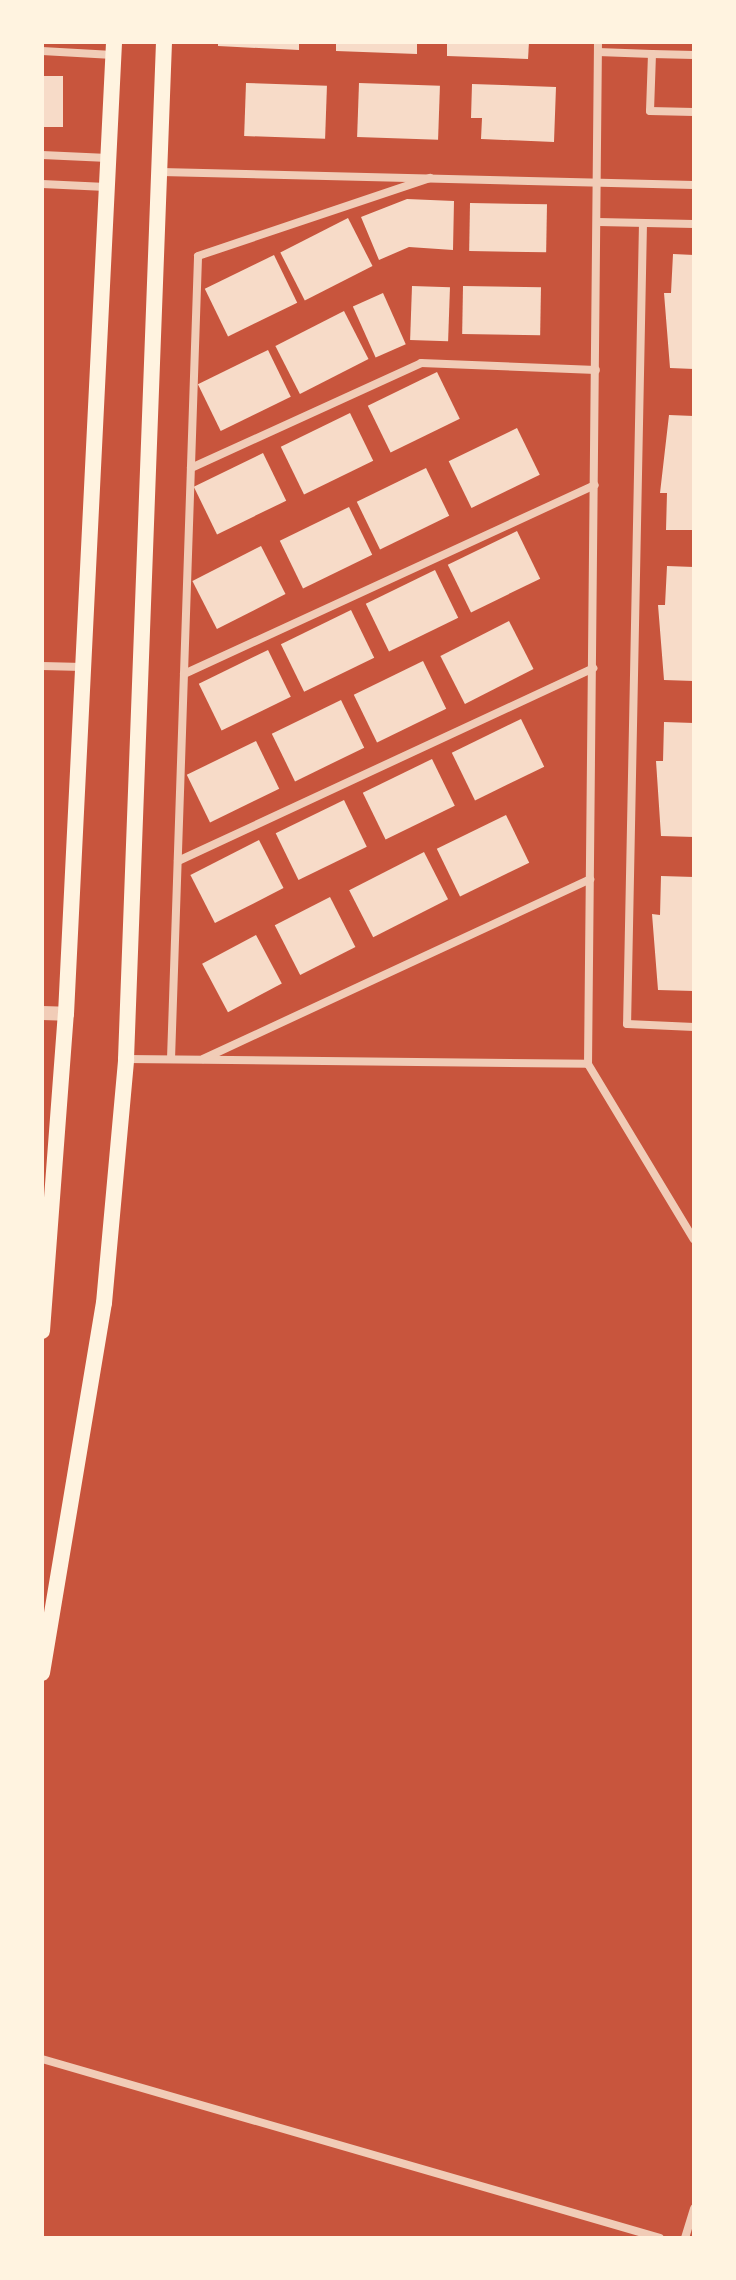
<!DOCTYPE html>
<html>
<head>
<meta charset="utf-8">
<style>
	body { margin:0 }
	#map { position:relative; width:736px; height:2280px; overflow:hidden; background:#c8553d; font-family:"Noto Sans",sans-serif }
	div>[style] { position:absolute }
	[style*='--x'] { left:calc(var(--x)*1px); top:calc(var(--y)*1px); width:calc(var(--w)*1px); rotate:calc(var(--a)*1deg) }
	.building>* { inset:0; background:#f7dbc8; transform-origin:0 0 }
	.minor>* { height:8px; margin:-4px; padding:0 4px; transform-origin:4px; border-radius:4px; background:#f1ccb7 }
	.tertiary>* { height:14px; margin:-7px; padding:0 7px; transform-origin:7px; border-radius:7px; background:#f1ccb7 }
	.secondary>* { height:16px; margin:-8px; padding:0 8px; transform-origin:8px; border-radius:8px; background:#fff3e0 }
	span { translate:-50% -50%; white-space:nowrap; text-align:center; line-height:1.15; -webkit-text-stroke:7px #fff3e0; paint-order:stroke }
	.frame { position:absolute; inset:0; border:44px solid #fff3e0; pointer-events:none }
</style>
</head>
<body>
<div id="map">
	<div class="building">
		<i style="clip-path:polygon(218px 42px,299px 42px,299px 50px,218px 46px)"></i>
		<i style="clip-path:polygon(336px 42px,417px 42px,417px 54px,336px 51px)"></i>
		<i style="clip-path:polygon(447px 42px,529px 42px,528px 59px,447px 56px)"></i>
		<i style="left:42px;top:76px;width:21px;height:51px"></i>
		<i style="left:246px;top:83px;width:81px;height:53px;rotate:2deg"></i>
		<i style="left:359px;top:83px;width:81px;height:54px;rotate:2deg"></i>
		<i style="clip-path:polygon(472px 84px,556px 87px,554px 142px,481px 139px,482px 118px,471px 118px)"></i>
		<i style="clip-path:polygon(407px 199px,454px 201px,453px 250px,409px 247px,379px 260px,361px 217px)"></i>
		<i style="left:470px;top:203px;width:77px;height:48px;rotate:1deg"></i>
		<i style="left:348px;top:218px;width:54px;height:76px;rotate:63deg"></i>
		<i style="clip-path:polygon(673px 254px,694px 255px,694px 369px,670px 368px,664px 293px,671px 293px)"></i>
		<i style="left:274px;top:255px;width:53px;height:77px;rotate:64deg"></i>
		<i style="left:412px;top:286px;width:38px;height:54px;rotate:2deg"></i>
		<i style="left:463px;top:286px;width:78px;height:48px;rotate:1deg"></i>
		<i style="left:383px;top:293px;width:56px;height:33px;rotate:66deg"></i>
		<i style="left:344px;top:311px;width:54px;height:77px;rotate:63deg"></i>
		<i style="left:268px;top:350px;width:52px;height:78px;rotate:64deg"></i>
		<i style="left:437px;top:372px;width:52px;height:77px;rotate:64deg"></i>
		<i style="left:350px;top:413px;width:53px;height:77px;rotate:64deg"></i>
		<i style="clip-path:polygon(669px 415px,694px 416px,694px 530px,666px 530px,667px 493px,660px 493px)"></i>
		<i style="left:517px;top:428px;width:52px;height:76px;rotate:64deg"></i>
		<i style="left:263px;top:453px;width:53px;height:77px;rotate:64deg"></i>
		<i style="left:426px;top:468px;width:53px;height:77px;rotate:64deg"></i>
		<i style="left:349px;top:507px;width:53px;height:77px;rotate:64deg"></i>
		<i style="left:517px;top:531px;width:53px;height:77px;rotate:64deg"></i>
		<i style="left:261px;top:546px;width:54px;height:77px;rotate:63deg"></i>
		<i style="clip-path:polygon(667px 566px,694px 567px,694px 681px,664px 680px,658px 605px,665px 605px)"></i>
		<i style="left:435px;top:570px;width:53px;height:77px;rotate:64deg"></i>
		<i style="left:351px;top:610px;width:53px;height:78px;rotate:64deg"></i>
		<i style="left:509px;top:621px;width:54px;height:77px;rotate:63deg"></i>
		<i style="left:268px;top:650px;width:52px;height:77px;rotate:64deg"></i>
		<i style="left:423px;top:661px;width:53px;height:77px;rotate:64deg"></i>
		<i style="left:341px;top:700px;width:53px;height:77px;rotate:64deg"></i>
		<i style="left:521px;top:719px;width:53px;height:77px;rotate:64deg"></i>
		<i style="clip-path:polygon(664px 722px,694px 723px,694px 837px,661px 836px,656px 761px,663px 761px)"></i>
		<i style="left:256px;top:741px;width:53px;height:77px;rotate:64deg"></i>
		<i style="left:432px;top:759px;width:52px;height:77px;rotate:64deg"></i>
		<i style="left:344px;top:800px;width:52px;height:76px;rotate:64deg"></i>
		<i style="left:506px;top:815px;width:53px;height:77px;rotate:64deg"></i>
		<i style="left:259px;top:840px;width:54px;height:77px;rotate:63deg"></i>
		<i style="left:424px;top:852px;width:53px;height:84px;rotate:63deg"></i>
		<i style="clip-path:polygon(661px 876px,694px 877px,694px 991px,658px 990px,652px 914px,660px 915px)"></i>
		<i style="left:330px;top:897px;width:56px;height:62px;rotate:63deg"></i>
		<i style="left:256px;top:935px;width:55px;height:61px;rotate:62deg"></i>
	</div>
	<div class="minor">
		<i style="--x:598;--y:42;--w:1022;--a:90.56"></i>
		<i style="--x:588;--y:1064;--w:205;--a:58.9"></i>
		<i style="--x:42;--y:51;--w:71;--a:3.2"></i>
		<i style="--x:598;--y:52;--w:54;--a:2.1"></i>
		<i style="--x:694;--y:55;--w:42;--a:-178.6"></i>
		<i style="--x:652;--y:54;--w:57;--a:92"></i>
		<i style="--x:650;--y:111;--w:44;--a:1.3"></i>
		<i style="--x:42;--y:155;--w:66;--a:2.6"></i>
		<i style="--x:161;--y:172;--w:533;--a:1.4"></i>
		<i style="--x:42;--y:184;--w:64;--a:2.7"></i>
		<i style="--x:598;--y:222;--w:96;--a:1.2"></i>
		<i style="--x:643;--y:223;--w:801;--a:91.14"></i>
		<i style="--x:627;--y:1024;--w:67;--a:2.6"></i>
		<i style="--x:191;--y:468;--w:253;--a:-24.5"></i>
		<i style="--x:421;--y:363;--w:175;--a:2.3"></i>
		<i style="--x:42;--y:666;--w:41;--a:1.4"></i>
		<i style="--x:184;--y:674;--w:452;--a:-24.7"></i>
		<i style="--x:178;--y:861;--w:458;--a:-24.9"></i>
		<i style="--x:126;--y:1059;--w:462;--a:0.6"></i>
		<i style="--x:171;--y:1059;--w:803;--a:-88.07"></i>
		<i style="--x:198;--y:256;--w:245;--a:-18.6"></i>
		<i style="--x:203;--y:1059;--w:427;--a:-24.9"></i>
		<i style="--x:42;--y:2059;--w:643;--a:16.15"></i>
		<i style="--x:685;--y:2238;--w:31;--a:-73"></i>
	</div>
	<div class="tertiary">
		<i style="--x:42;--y:1013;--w:24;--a:2"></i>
	</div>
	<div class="secondary">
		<i style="--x:42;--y:1331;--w:318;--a:-85.7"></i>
		<i style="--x:66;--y:1014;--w:973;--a:-87.17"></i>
		<i style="--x:42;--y:1673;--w:375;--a:-80.5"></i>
		<i style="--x:104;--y:1303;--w:245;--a:-84.8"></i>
		<i style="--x:126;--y:1059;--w:1018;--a:-87.86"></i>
	</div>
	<div class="frame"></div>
</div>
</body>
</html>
